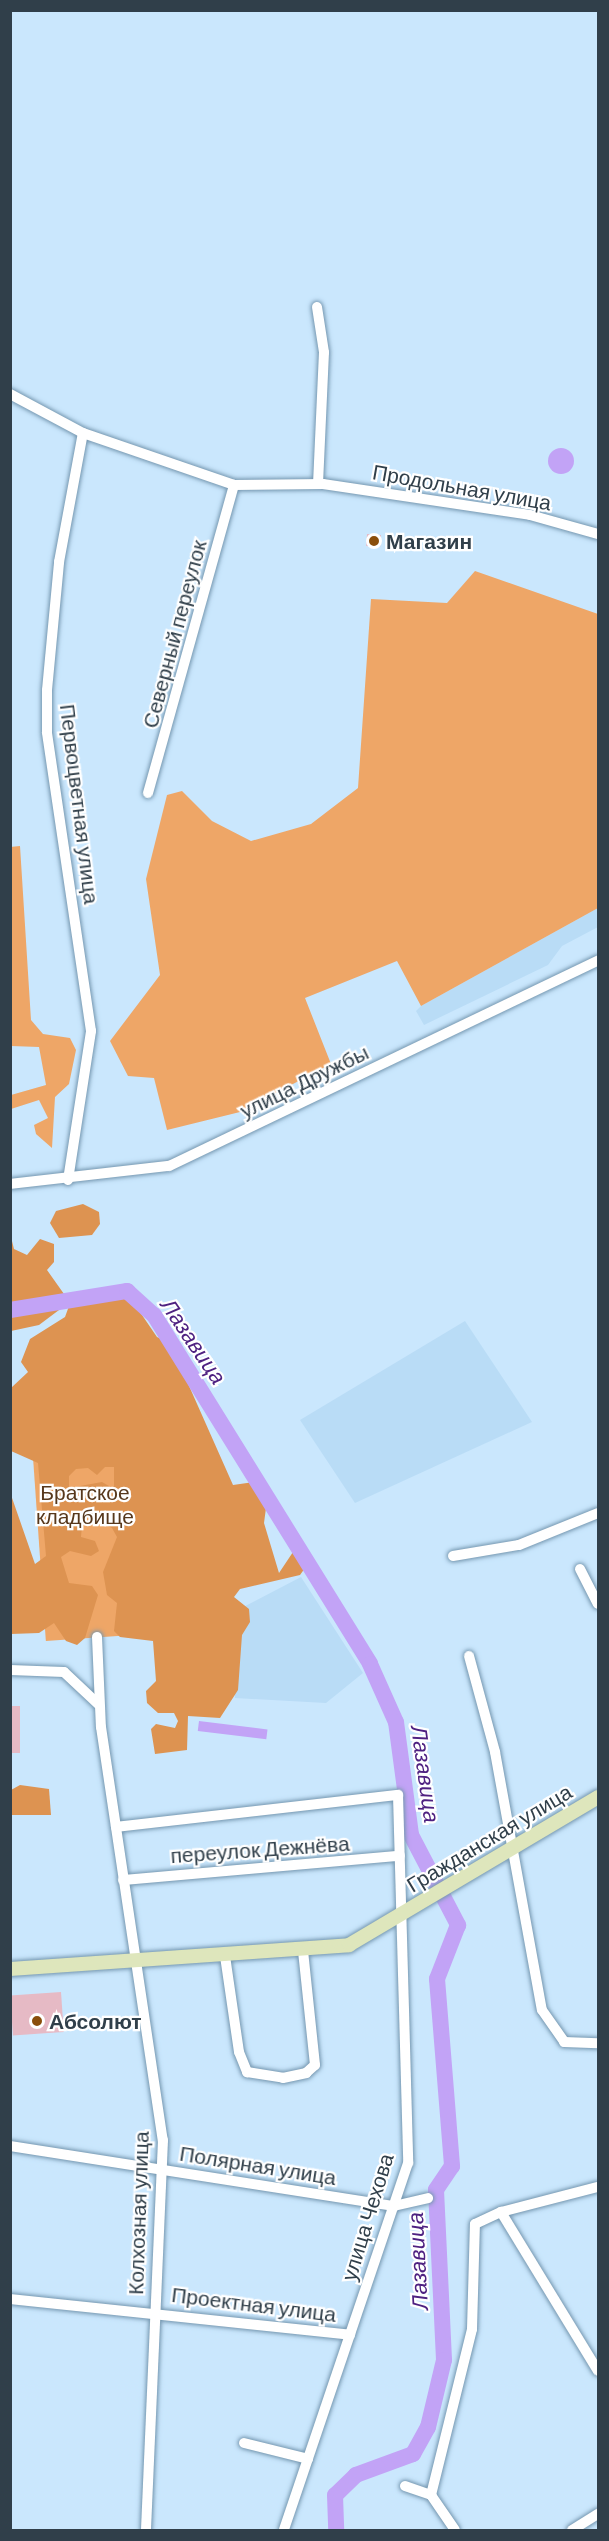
<!DOCTYPE html>
<html>
<head>
<meta charset="utf-8">
<style>
	body { margin:0 }
	#map { position:relative; width:609px; height:2541px; overflow:hidden; background:#cae7fd; font-family:Barlow,sans-serif }
	div>[style] { position:absolute }
	[style*='--x'] { left:calc(var(--x)*1px); top:calc(var(--y)*1px); width:calc(var(--w)*1px); rotate:calc(var(--a)*1deg) }
	.built>* { inset:0; background:#b9dcf6 }
	.green>* { inset:0; background:#eea667; transform-origin:0 0 }
	.forest>* { inset:0; background:#dd9351 }
	.water>* { inset:0; background:#c2a3f6; transform-origin:0 0 }
	.round { border-radius:50% }
	.river>* { height:16px; margin:-8px; padding:0 8px; transform-origin:8px; border-radius:8px; background:#c2a3f6 }
	.building>* { inset:0; background:#e6bac5; transform-origin:0 0 }
	.roads { filter:drop-shadow(0 0 2px #7597b0) drop-shadow(0 0 2px #7597b0) }
	.street>* { height:10px; margin:-5px; padding:0 5px; transform-origin:5px; border-radius:5px; background:#fff }
	.secondary>* { height:14px; margin:-7px; padding:0 7px; transform-origin:7px; border-radius:7px; background:#dee6bc }
	.dots>* { width:16px; height:16px; translate:-50% -50%; box-sizing:border-box; border:3px solid #fff; border-radius:50% }
	span { translate:-50% -50%; white-space:nowrap; text-align:center; line-height:1.15; -webkit-text-stroke:4.5px #fff; paint-order:stroke }
	.street-label { font-size:21px; color:#303f4a }
	.poi-label { font-size:21px; color:#303f4a; font-weight:700 }
	.left { translate:0 -50%; text-align:left }
	.park-label { font-size:21px; color:#57381c }
	.water-label { font-size:22px; color:#4e2181; font-style:italic }
	.frame { position:absolute; inset:0; border:12px solid #303f4a; pointer-events:none }
</style>
</head>
<body>
<div id="map">
	<div class="built">
		<i style="clip-path:polygon(598px 908px,598px 927px,562px 946px,548px 965px,424px 1025px,416px 1011px,421px 1006px)"></i>
		<i style="clip-path:polygon(465px 1321px,532px 1422px,355px 1503px,300px 1420px)"></i>
		<i style="clip-path:polygon(301px 1577px,363px 1673px,326px 1703px,235px 1698px,224px 1617px)"></i>
	</div>
	<div class="green">
		<i style="clip-path:polygon(475px 571px,598px 614px,598px 908px,421px 1006px,397px 961px,305px 998px,331px 1064px,240px 1112px,167px 1130px,154px 1078px,128px 1076px,110px 1041px,160px 975px,146px 879px,167px 795px,182px 791px,212px 821px,251px 841px,311px 824px,358px 788px,371px 599px,447px 603px)"></i>
		<i style="clip-path:polygon(20px 846px,31px 1020px,43px 1034px,70px 1038px,76px 1050px,69px 1084px,55px 1097px,52px 1148px,36px 1134px,34px 1125px,48px 1118px,39px 1100px,11px 1109px,11px 1095px,46px 1085px,39px 1047px,11px 1046px,10px 847px)"></i>
		<i style="left:124px;top:1368px;width:267px;height:97px;rotate:86deg"></i>
	</div>
	<div class="forest">
		<i style="clip-path:polygon(83px 1204px,99px 1212px,100px 1224px,92px 1235px,59px 1238px,50px 1223px,56px 1211px)"></i>
		<i style="clip-path:polygon(10px 1233px,14px 1249px,27px 1255px,40px 1239px,54px 1244px,54px 1262px,47px 1270px,64px 1294px,63px 1307px,39px 1325px,11px 1331px)"></i>
		<i style="clip-path:polygon(evenodd,129px 1296px,157px 1337px,170px 1343px,233px 1485px,254px 1482px,266px 1508px,264px 1523px,279px 1573px,293px 1552px,305px 1568px,300px 1575px,240px 1589px,234px 1597px,249px 1609px,250px 1622px,242px 1635px,238px 1690px,220px 1718px,188px 1716px,187px 1750px,155px 1754px,151px 1729px,156px 1724px,175px 1728px,178px 1721px,174px 1713px,158px 1713px,147px 1703px,146px 1691px,156px 1681px,153px 1641px,120px 1637px,114px 1631px,117px 1603px,107px 1595px,103px 1572px,117px 1537px,112px 1528px,83px 1514px,81px 1537px,95px 1541px,99px 1551px,91px 1556px,70px 1551px,61px 1557px,69px 1583px,92px 1586px,98px 1595px,85px 1638px,77px 1645px,66px 1641px,54px 1623px,39px 1633px,11px 1634px,11px 1495px,35px 1564px,46px 1556px,38px 1463px,11px 1451px,11px 1388px,28px 1372px,21px 1362px,30px 1339px,65px 1317px,69px 1306px,129px 1296px,105px 1467px,114px 1467px,114px 1489px,102px 1482px,69px 1488px,69px 1476px,76px 1469px,88px 1468px,97px 1475px,105px 1467px)"></i>
		<i style="clip-path:polygon(20px 1785px,49px 1789px,51px 1815px,11px 1815px,11px 1790px)"></i>
	</div>
	<div class="water">
		<i class="round" style="left:548px;top:448px;width:26px;height:26px"></i>
		<i style="left:199px;top:1721px;width:69px;height:10px;rotate:7deg"></i>
	</div>
	<div class="river">
		<i style="--x:10;--y:1310;--w:119;--a:-9.2"></i>
		<i style="--x:127;--y:1291;--w:36;--a:42"></i>
		<i style="--x:154;--y:1315;--w:410;--a:58.2"></i>
		<i style="--x:370;--y:1664;--w:64;--a:65.9"></i>
		<i style="--x:396;--y:1722;--w:114;--a:82.4"></i>
		<i style="--x:411;--y:1835;--w:102;--a:62.4"></i>
		<i style="--x:458;--y:1925;--w:58;--a:111.3"></i>
		<i style="--x:437;--y:1979;--w:188;--a:85.4"></i>
		<i style="--x:452;--y:2166;--w:29;--a:124"></i>
		<i style="--x:436;--y:2190;--w:170;--a:87.3"></i>
		<i style="--x:444;--y:2360;--w:69;--a:103.4"></i>
		<i style="--x:428;--y:2427;--w:31;--a:119"></i>
		<i style="--x:413;--y:2454;--w:61;--a:159.8"></i>
		<i style="--x:356;--y:2475;--w:29;--a:136"></i>
		<i style="--x:335;--y:2495;--w:35;--a:88"></i>
	</div>
	<div class="building">
		<i style="left:367px;top:534px;width:14px;height:12px;rotate:4deg"></i>
		<i style="left:10px;top:1706px;width:10px;height:47px"></i>
		<i style="left:61px;top:1992px;width:40px;height:51px;rotate:86deg"></i>
	</div>
	<div class="roads">
		<div class="street">
			<i style="--x:317;--y:307;--w:46;--a:81.2"></i>
			<i style="--x:324;--y:352;--w:132;--a:92.6"></i>
			<i style="--x:10;--y:394;--w:83;--a:28.1"></i>
			<i style="--x:83;--y:433;--w:160;--a:19"></i>
			<i style="--x:234;--y:485;--w:89;--a:-0.6"></i>
			<i style="--x:323;--y:484;--w:209;--a:8.5"></i>
			<i style="--x:530;--y:515;--w:71;--a:15.6"></i>
			<i style="--x:148;--y:793;--w:320;--a:-74.4"></i>
			<i style="--x:68;--y:1180;--w:151;--a:-81.2"></i>
			<i style="--x:91;--y:1031;--w:302;--a:-98.4"></i>
			<i style="--x:47;--y:732;--w:42;--a:-90"></i>
			<i style="--x:47;--y:690;--w:129;--a:-84.6"></i>
			<i style="--x:59;--y:562;--w:131;--a:-79.5"></i>
			<i style="--x:10;--y:1184;--w:160;--a:-6.5"></i>
			<i style="--x:169;--y:1166;--w:476;--a:-25.6"></i>
			<i style="--x:453;--y:1556;--w:67;--a:-9.5"></i>
			<i style="--x:519;--y:1545;--w:85;--a:-22.1"></i>
			<i style="--x:580;--y:1569;--w:39;--a:63"></i>
			<i style="--x:97;--y:1637;--w:90;--a:87.5"></i>
			<i style="--x:101;--y:1727;--w:418;--a:81.5"></i>
			<i style="--x:163;--y:2140;--w:390;--a:92.5"></i>
			<i style="--x:469;--y:1656;--w:99;--a:74.8"></i>
			<i style="--x:495;--y:1752;--w:262;--a:79.7"></i>
			<i style="--x:542;--y:2010;--w:39;--a:55"></i>
			<i style="--x:564;--y:2042;--w:34;--a:2"></i>
			<i style="--x:10;--y:1670;--w:54;--a:2.1"></i>
			<i style="--x:64;--y:1672;--w:47;--a:43.3"></i>
			<i style="--x:116;--y:1827;--w:284;--a:-6.5"></i>
			<i style="--x:398;--y:1795;--w:368;--a:88.4"></i>
			<i style="--x:408;--y:2163;--w:387;--a:108.7"></i>
			<i style="--x:123;--y:1880;--w:278;--a:-5"></i>
			<i style="--x:225;--y:1956;--w:97;--a:81.7"></i>
			<i style="--x:239;--y:2052;--w:22;--a:68"></i>
			<i style="--x:247;--y:2072;--w:36;--a:9"></i>
			<i style="--x:283;--y:2078;--w:24;--a:-12"></i>
			<i style="--x:306;--y:2073;--w:12;--a:-42"></i>
			<i style="--x:315;--y:2065;--w:115;--a:-96"></i>
			<i style="--x:10;--y:2146;--w:389;--a:8.9"></i>
			<i style="--x:394;--y:2206;--w:35;--a:-13"></i>
			<i style="--x:501;--y:2212;--w:186;--a:58.6"></i>
			<i style="--x:10;--y:2299;--w:342;--a:6"></i>
			<i style="--x:244;--y:2443;--w:66;--a:14"></i>
			<i style="--x:405;--y:2486;--w:28;--a:19"></i>
			<i style="--x:431;--y:2495;--w:42;--a:55.6"></i>
			<i style="--x:431;--y:2495;--w:171;--a:-76.1"></i>
			<i style="--x:472;--y:2329;--w:105;--a:-88.4"></i>
			<i style="--x:475;--y:2224;--w:29;--a:-25"></i>
			<i style="--x:501;--y:2212;--w:100;--a:-14.5"></i>
			<i style="--x:572;--y:2530;--w:31;--a:-32"></i>
		</div>
		<div class="secondary">
			<i style="--x:10;--y:1969;--w:340;--a:-4"></i>
			<i style="--x:349;--y:1945;--w:290;--a:-30.7"></i>
		</div>
	</div>
	<div class="dots">
		<i style="left:374px;top:541px;background:#8a4e0b"></i>
		<i style="left:37px;top:2021px;background:#8a4e0b"></i>
	</div>
	<div class="street-label">
		<span style="left:462px;top:487px;rotate:10deg">Продольная улица</span>
		<span style="left:174px;top:634px;rotate:-75deg">Северный переулок</span>
		<span style="left:80px;top:804px;rotate:83deg">Первоцветная улица</span>
		<span style="left:304px;top:1081px;rotate:-26deg">улица Дружбы</span>
		<span style="left:489px;top:1838px;rotate:-31deg">Гражданская улица</span>
		<span style="left:260px;top:1849px;rotate:-4deg">переулок Дежнёва</span>
		<span style="left:258px;top:2165px;rotate:9deg">Полярная улица</span>
		<span style="left:138px;top:2213px;rotate:-88deg">Колхозная улица</span>
		<span style="left:367px;top:2217px;rotate:-73deg">улица Чехова</span>
		<span style="left:254px;top:2304px;rotate:7deg">Проектная улица</span>
	</div>
	<div class="poi-label">
		<span class="left" style="left:386px;top:541px">Магазин</span>
		<span class="left" style="left:49px;top:2021px">Абсолют</span>
	</div>
	<div class="park-label">
		<span style="left:85px;top:1504px">Братское<br>кладбище</span>
	</div>
	<div class="water-label">
		<span style="left:194px;top:1341px;rotate:56deg">Лазавица</span>
		<span style="left:426px;top:1774px;rotate:82deg">Лазавица</span>
		<span style="left:417px;top:2261px;rotate:-93deg">Лазавица</span>
	</div>
	<div class="frame"></div>
</div>
</body>
</html>
